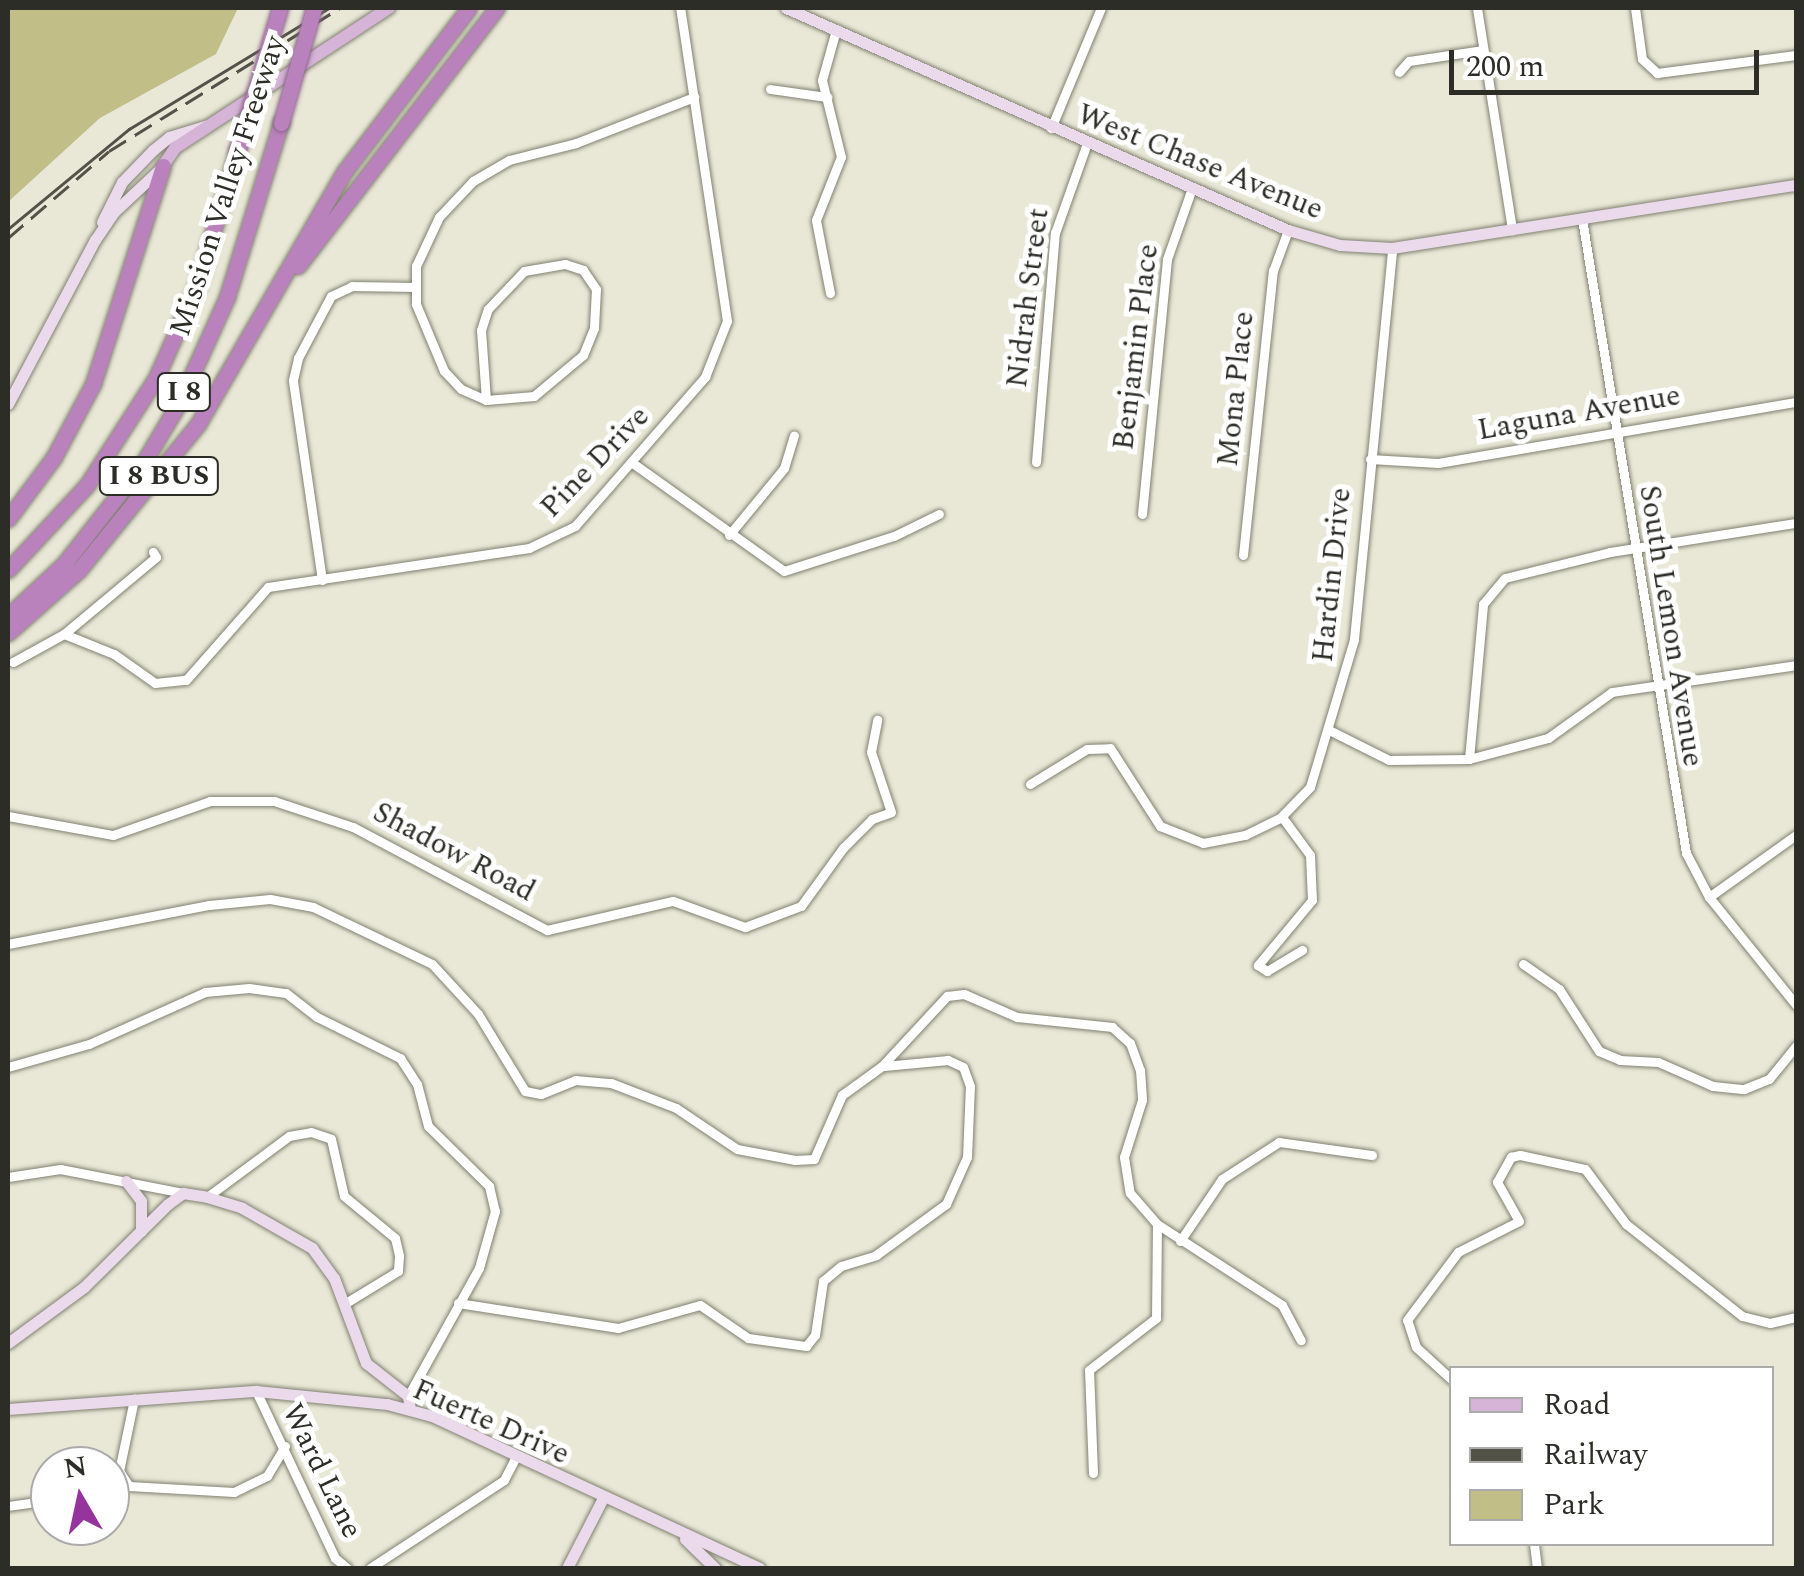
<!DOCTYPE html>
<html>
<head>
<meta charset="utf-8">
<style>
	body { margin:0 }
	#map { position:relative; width:1804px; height:1576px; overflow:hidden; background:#e9e8d7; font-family:Spectral,serif }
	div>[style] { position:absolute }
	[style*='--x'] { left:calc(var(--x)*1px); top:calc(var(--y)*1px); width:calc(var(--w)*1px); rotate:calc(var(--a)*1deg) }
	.green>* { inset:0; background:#c1be88 }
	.roads { filter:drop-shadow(0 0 2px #818171) drop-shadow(0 0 2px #818171) }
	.street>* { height:9px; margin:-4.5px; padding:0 4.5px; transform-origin:4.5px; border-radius:4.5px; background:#fff }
	.secondary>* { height:11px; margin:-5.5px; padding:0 5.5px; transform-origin:5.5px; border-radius:5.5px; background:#eadaeb }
	.primary>* { height:12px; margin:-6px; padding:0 6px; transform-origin:6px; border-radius:6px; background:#d6b4d7 }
	.highway>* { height:15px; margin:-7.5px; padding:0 7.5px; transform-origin:7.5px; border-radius:7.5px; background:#ba82bd }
	.tram>* { height:2.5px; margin:-1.25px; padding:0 1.25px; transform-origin:1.25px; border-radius:1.25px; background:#525249 }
	.rail>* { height:2.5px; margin-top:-1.25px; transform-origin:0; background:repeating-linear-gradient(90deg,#525249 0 20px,transparent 0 30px) }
	.bridges { filter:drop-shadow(0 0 2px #896488) drop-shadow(0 0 2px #896488) }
	.highway-bridge>* { height:15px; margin:-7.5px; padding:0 7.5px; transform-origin:7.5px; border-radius:7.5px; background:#ba82bd }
	span { translate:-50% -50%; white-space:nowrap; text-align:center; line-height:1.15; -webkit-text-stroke:10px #fff; paint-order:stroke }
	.shield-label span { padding:2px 8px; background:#fff; border:2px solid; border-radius:8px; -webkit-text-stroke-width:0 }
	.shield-label { font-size:28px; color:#2d2d27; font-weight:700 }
	.street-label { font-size:30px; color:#2d2d27 }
	.frame { position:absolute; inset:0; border:10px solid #2d2d27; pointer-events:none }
	.legend { position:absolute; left:1449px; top:1366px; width:325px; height:180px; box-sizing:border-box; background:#fff; border:2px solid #ababa9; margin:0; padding:12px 18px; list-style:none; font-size:30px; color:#2d2d27 }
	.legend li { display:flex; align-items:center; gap:20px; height:50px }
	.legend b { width:50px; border:2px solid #ababa9 }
	.north { position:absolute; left:30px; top:1446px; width:100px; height:100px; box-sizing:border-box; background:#fff; border:2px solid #ababa9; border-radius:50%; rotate:351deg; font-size:28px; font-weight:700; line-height:40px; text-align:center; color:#2d2d27 }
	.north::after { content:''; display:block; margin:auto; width:35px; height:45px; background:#94349c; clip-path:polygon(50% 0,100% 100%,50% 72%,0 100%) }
	.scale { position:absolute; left:1449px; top:50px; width:310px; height:45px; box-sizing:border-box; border:5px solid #2d2d27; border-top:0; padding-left:12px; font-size:30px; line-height:35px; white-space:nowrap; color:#2d2d27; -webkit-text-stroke:8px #fff; paint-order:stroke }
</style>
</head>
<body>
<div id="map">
	<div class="green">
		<i style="clip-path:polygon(8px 8px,238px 8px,216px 54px,100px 118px,8px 202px)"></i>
	</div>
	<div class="roads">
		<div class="street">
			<i style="--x:1477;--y:8;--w:225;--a:81"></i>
			<i style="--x:1635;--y:8;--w:51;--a:82.2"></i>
			<i style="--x:1642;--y:59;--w:21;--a:43"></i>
			<i style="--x:1657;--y:73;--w:140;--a:-7.4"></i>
			<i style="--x:1399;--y:72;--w:15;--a:-48"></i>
			<i style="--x:1409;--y:61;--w:75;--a:-8.5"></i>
			<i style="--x:770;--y:89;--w:58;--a:8"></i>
			<i style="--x:1051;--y:128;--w:130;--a:-67.4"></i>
			<i style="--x:1582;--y:219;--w:642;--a:80.68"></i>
			<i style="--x:1686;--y:853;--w:50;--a:62.4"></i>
			<i style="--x:1709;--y:897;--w:139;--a:51.1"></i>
			<i style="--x:565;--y:264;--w:19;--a:18"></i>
			<i style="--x:583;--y:270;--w:23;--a:56"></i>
			<i style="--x:596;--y:289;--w:39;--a:93"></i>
			<i style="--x:594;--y:328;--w:29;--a:112"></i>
			<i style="--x:583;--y:355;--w:64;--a:140.1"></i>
			<i style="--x:534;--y:396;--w:48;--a:175.2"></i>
			<i style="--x:486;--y:400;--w:70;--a:-94.1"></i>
			<i style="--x:481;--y:330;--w:22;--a:-72"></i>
			<i style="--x:488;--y:309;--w:52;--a:-46.5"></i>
			<i style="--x:524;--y:271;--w:42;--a:-9.7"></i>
			<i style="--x:830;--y:293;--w:74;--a:-100.9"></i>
			<i style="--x:816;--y:220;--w:68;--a:-68.4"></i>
			<i style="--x:841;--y:157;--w:79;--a:-103.9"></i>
			<i style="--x:822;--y:80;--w:52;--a:-74.4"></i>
			<i style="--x:486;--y:400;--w:27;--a:-156"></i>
			<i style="--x:461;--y:389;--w:25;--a:-133"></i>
			<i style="--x:444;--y:371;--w:73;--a:-112.7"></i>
			<i style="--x:416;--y:304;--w:38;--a:-90"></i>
			<i style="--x:416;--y:266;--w:54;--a:-64.9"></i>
			<i style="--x:439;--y:217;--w:50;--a:-46.6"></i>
			<i style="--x:473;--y:181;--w:42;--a:-30.3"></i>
			<i style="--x:509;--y:160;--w:69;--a:-14.2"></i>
			<i style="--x:576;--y:143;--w:127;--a:-21.3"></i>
			<i style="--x:1370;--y:459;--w:68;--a:3.4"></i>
			<i style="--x:1438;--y:463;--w:363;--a:-9.7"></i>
			<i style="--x:1036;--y:462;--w:230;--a:-85.3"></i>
			<i style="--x:1055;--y:233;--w:96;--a:-70.4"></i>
			<i style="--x:634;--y:464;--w:184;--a:35.5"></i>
			<i style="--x:784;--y:571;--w:115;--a:-17.7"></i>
			<i style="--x:894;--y:536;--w:50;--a:-26.1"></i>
			<i style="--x:1142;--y:514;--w:256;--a:-84.4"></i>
			<i style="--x:1167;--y:259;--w:75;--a:-70.6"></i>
			<i style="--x:729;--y:535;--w:87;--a:-50.6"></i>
			<i style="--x:784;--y:468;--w:34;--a:-73"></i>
			<i style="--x:1243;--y:555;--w:286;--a:-84"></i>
			<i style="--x:1273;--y:271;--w:44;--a:-69.9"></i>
			<i style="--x:322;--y:580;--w:202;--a:-98.3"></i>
			<i style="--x:293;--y:380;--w:23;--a:-77"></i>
			<i style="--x:298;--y:358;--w:70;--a:-62"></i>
			<i style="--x:331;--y:296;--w:23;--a:-25"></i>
			<i style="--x:352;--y:286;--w:62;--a:0.9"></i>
			<i style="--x:64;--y:634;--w:54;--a:21.8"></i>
			<i style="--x:114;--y:654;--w:50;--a:35.3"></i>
			<i style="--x:155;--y:683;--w:31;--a:-6"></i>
			<i style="--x:186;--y:680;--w:124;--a:-48.6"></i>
			<i style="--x:268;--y:587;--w:264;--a:-8.5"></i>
			<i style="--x:529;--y:548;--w:51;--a:-25.6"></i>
			<i style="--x:575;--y:526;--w:198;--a:-48.9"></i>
			<i style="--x:705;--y:377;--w:60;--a:-68.6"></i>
			<i style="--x:727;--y:321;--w:317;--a:-98.5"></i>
			<i style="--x:13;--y:662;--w:58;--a:-28.8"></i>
			<i style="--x:64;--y:634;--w:120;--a:-39.9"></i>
			<i style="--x:156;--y:557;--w:6;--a:-121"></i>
			<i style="--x:1329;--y:730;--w:67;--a:26.6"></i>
			<i style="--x:1389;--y:760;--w:80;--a:-0.7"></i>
			<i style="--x:1469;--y:759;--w:82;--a:-14.9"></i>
			<i style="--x:1548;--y:738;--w:79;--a:-35.7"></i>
			<i style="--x:1612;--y:692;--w:186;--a:-8.3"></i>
			<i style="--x:1469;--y:759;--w:156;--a:-84.8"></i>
			<i style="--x:1483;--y:604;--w:34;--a:-50"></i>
			<i style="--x:1505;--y:578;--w:108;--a:-13.9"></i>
			<i style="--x:1610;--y:552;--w:188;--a:-8.9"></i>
			<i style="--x:1030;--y:784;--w:67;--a:-31.6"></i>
			<i style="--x:1087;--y:749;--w:23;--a:-2"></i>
			<i style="--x:1110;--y:748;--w:93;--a:57.3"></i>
			<i style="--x:1160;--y:826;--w:46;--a:21.6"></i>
			<i style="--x:1203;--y:843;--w:43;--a:-10.8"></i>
			<i style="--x:1245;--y:835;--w:39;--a:-26"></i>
			<i style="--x:1280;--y:818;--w:43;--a:-45.9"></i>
			<i style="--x:1310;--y:787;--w:154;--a:-73.4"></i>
			<i style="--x:1354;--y:639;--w:393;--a:-84.4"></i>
			<i style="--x:8;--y:816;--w:107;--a:10.3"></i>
			<i style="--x:113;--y:835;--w:103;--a:-19.3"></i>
			<i style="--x:210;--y:801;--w:64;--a:0"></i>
			<i style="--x:274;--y:801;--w:83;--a:18.2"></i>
			<i style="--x:353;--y:827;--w:220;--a:28"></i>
			<i style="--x:547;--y:930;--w:129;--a:-13"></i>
			<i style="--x:673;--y:901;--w:77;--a:19.9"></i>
			<i style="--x:745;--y:927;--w:60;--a:-20.6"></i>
			<i style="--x:801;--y:906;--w:72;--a:-54.1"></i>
			<i style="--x:843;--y:848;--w:41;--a:-45"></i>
			<i style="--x:872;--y:819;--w:20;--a:-20"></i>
			<i style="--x:891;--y:812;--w:63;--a:-108.4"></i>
			<i style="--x:871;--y:752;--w:33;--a:-79"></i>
			<i style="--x:1282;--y:817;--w:47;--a:53.6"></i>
			<i style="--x:1310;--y:855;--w:45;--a:87.5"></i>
			<i style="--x:1312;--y:900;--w:85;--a:129.7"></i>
			<i style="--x:1258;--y:965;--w:11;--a:34"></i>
			<i style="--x:1267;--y:971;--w:41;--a:-31"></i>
			<i style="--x:1709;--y:897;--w:107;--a:-35.5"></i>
			<i style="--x:8;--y:944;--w:205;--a:-11"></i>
			<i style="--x:209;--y:905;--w:61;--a:-5.6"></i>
			<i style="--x:270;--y:899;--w:44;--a:10.5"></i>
			<i style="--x:313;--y:907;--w:132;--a:25.6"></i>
			<i style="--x:432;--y:964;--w:68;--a:47.4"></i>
			<i style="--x:478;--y:1014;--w:90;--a:58.6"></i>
			<i style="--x:525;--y:1091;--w:16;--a:11"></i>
			<i style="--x:541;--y:1094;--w:37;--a:-22"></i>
			<i style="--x:575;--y:1080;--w:36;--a:5"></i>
			<i style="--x:611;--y:1083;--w:70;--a:21"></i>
			<i style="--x:676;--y:1108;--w:73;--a:33.9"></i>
			<i style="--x:737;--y:1149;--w:59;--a:10.7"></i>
			<i style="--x:795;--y:1160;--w:19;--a:-3"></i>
			<i style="--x:814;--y:1159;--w:70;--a:-66.4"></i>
			<i style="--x:842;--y:1095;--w:49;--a:-35.9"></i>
			<i style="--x:882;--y:1066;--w:96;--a:-47.1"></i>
			<i style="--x:947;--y:996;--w:17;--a:-7"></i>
			<i style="--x:964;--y:994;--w:58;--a:23.5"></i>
			<i style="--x:1017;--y:1017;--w:96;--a:6"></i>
			<i style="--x:1112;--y:1027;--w:24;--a:42"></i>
			<i style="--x:1130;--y:1043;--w:29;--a:70"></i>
			<i style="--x:1140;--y:1070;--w:30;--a:86"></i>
			<i style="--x:1142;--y:1100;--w:60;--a:107.5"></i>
			<i style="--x:1124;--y:1157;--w:36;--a:81"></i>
			<i style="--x:1130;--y:1193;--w:41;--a:48.9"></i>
			<i style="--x:1157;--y:1224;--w:149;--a:32.9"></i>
			<i style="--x:1282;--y:1305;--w:40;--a:62"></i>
			<i style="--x:1523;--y:964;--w:44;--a:34.8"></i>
			<i style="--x:1559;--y:989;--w:74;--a:57.2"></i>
			<i style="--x:1599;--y:1051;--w:23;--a:23"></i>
			<i style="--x:1620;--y:1060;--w:38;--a:3"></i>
			<i style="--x:1658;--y:1062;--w:60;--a:23.6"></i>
			<i style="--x:1713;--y:1086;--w:31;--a:6"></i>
			<i style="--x:1744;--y:1089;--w:27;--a:-22"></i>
			<i style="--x:1769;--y:1079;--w:43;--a:-50.7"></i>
			<i style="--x:8;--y:1067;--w:84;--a:-15.9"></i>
			<i style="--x:89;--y:1044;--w:127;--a:-24.1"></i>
			<i style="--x:205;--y:992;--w:44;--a:-5.2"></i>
			<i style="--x:249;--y:988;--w:37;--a:8"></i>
			<i style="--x:286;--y:993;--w:39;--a:38"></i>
			<i style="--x:317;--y:1017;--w:93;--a:26.3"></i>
			<i style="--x:400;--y:1058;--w:31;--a:57"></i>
			<i style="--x:417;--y:1084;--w:43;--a:75.3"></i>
			<i style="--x:428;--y:1126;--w:86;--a:44.5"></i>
			<i style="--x:489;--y:1186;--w:26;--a:77"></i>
			<i style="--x:495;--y:1211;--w:59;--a:105.7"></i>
			<i style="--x:479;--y:1268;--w:146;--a:119"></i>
			<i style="--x:8;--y:1177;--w:53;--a:-8.7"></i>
			<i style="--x:60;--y:1169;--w:125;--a:11"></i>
			<i style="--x:207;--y:1197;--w:102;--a:-36.6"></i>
			<i style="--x:289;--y:1136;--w:22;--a:-10"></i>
			<i style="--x:311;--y:1132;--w:21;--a:19"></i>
			<i style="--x:331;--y:1139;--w:58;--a:77.2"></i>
			<i style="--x:344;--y:1196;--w:66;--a:39.5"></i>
			<i style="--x:395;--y:1238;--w:18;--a:77"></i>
			<i style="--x:399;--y:1256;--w:15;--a:94"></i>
			<i style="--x:398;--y:1271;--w:63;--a:148.6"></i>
			<i style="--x:1180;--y:1241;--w:75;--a:-55.9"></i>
			<i style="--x:1222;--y:1179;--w:68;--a:-33"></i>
			<i style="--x:1279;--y:1142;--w:94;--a:8"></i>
			<i style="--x:458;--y:1303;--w:162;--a:8.9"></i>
			<i style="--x:618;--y:1328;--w:85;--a:-15.7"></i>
			<i style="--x:700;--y:1305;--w:58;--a:34.5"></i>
			<i style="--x:748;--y:1338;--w:59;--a:7.9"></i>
			<i style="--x:806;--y:1346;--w:14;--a:-51"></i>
			<i style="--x:815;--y:1335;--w:55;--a:-81.6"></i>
			<i style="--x:823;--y:1281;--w:23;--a:-40"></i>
			<i style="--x:841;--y:1266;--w:37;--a:-17"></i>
			<i style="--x:876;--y:1255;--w:87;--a:-36.1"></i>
			<i style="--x:946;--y:1204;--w:51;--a:-65.9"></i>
			<i style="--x:967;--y:1157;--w:71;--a:-87.6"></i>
			<i style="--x:970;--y:1086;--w:20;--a:-110"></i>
			<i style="--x:963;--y:1067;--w:17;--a:-155"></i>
			<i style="--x:948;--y:1060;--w:64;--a:174.6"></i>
			<i style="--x:1452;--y:1380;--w:49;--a:-137.5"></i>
			<i style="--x:1416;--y:1347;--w:28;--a:-108"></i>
			<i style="--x:1407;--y:1320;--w:85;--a:-53.1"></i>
			<i style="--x:1458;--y:1252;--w:68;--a:-26.9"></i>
			<i style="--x:1519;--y:1221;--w:45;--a:-119.4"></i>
			<i style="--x:1497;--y:1182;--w:29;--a:-61"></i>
			<i style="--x:1511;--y:1157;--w:9;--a:-13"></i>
			<i style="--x:1520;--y:1155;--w:66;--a:12.2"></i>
			<i style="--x:1585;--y:1169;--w:69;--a:53.3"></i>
			<i style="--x:1626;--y:1224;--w:148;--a:38.4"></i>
			<i style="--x:1742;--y:1316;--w:29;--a:14"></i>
			<i style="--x:1770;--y:1323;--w:27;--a:-13"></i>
			<i style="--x:256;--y:1391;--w:185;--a:64.7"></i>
			<i style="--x:335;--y:1558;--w:16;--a:40"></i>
			<i style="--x:119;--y:1471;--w:18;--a:56"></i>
			<i style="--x:129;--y:1486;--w:105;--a:3.3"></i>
			<i style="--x:234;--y:1492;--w:37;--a:-26"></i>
			<i style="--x:267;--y:1476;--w:35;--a:-59"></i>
			<i style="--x:119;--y:1471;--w:74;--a:-78.2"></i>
			<i style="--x:1093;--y:1473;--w:103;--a:-92.2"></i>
			<i style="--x:1089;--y:1370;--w:85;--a:-37.8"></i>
			<i style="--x:1156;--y:1318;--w:94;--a:-89.4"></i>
			<i style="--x:8;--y:1506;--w:42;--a:-8.1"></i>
			<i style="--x:1534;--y:1544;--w:24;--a:83"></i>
			<i style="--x:370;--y:1568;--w:160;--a:-33.3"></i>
			<i style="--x:504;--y:1480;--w:25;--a:-63"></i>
		</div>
		<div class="secondary">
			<i style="--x:786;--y:8;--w:549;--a:23.86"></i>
			<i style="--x:1288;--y:230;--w:54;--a:16.1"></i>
			<i style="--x:1340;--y:245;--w:52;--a:3.3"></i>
			<i style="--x:1392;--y:248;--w:409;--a:-8.9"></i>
			<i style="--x:102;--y:222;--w:45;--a:-63.4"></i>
			<i style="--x:122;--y:182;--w:45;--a:-45.9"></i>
			<i style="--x:153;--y:150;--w:21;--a:-39"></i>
			<i style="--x:169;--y:137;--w:41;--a:-17.1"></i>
			<i style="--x:8;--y:404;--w:186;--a:-62.1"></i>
			<i style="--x:95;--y:240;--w:34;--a:-56"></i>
			<i style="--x:114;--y:212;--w:67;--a:-43.2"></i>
			<i style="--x:126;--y:1181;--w:25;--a:53"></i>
			<i style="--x:141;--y:1201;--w:30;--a:90"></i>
			<i style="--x:8;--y:1343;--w:94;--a:-36.4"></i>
			<i style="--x:84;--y:1287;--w:118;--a:-44.7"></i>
			<i style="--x:168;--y:1204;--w:19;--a:-36"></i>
			<i style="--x:183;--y:1193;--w:24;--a:9"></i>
			<i style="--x:207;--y:1197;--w:37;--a:17"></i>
			<i style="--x:242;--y:1208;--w:81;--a:29.7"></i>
			<i style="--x:312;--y:1248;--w:37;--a:54"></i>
			<i style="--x:334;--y:1278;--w:91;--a:69.4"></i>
			<i style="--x:366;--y:1363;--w:53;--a:38.2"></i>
			<i style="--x:408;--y:1396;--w:14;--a:82"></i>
			<i style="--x:8;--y:1409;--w:249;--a:-4.2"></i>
			<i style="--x:256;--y:1391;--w:132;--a:5.7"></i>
			<i style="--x:387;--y:1404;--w:47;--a:14.9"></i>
			<i style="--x:432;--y:1416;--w:361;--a:24.9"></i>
			<i style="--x:685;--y:1539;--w:42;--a:44"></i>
			<i style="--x:567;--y:1568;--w:79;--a:-62.8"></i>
		</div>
		<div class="primary">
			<i style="--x:163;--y:166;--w:22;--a:-56"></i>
			<i style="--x:175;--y:148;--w:256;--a:-33.2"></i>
		</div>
		<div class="highway">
			<i style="--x:298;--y:266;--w:326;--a:-52.4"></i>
			<i style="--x:8;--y:519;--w:77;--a:-53.4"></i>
			<i style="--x:54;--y:457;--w:83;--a:-61.9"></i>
			<i style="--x:93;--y:384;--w:229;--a:-72.2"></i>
			<i style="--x:8;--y:570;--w:116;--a:-47.1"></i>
			<i style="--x:87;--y:485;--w:127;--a:-57.2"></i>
			<i style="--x:156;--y:378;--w:101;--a:-66"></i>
			<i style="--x:197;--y:286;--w:141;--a:-73.5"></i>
			<i style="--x:8;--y:616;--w:76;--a:-42.9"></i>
			<i style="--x:64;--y:564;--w:126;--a:-51.8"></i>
			<i style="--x:142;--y:465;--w:72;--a:-59.2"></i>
			<i style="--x:179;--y:403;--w:116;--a:-65.6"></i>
			<i style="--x:227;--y:297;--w:182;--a:-72.8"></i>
			<i style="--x:8;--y:633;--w:95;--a:-41.6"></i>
			<i style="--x:79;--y:570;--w:188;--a:-50.8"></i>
			<i style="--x:198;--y:424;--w:291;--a:-59.9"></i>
			<i style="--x:344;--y:172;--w:206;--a:-52.7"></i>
		</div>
	</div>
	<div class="tram">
		<i style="--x:8;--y:229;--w:157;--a:-39.6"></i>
		<i style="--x:129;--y:129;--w:234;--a:-31.2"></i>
	</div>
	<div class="rail">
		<i style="--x:8;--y:238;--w:133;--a:-40.7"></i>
		<i style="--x:109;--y:151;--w:272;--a:-31.8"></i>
	</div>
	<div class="bridges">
		<div class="highway-bridge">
			<i style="--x:281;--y:123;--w:120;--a:-74"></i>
			<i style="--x:237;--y:151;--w:149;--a:-73.3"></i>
		</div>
	</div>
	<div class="shield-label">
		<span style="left:184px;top:392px">I 8</span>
		<span style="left:159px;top:476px">I 8 BUS</span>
	</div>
	<div class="street-label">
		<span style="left:1200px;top:162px;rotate:22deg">West Chase Avenue</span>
		<span style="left:228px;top:186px;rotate:-72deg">Mission Valley Freeway</span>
		<span style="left:1028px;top:298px;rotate:-83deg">Nidrah Street</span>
		<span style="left:1136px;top:347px;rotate:-83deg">Benjamin Place</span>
		<span style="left:1236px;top:389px;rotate:-84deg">Mona Place</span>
		<span style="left:1579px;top:413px;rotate:-10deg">Laguna Avenue</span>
		<span style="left:595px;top:462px;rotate:-46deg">Pine Drive</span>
		<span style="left:1332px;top:575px;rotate:-84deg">Hardin Drive</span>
		<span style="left:1671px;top:626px;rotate:81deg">South Lemon Avenue</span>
		<span style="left:454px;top:852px;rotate:28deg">Shadow Road</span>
		<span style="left:491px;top:1422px;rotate:24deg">Fuerte Drive</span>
		<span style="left:322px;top:1471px;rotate:64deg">Ward Lane</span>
	</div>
	<div class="frame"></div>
	<ul class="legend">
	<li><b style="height:12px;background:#d6b4d7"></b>Road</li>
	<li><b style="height:12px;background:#525249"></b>Railway</li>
	<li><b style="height:28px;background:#c1be88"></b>Park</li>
	</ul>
	<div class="north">N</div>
	<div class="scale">200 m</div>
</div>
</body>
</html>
